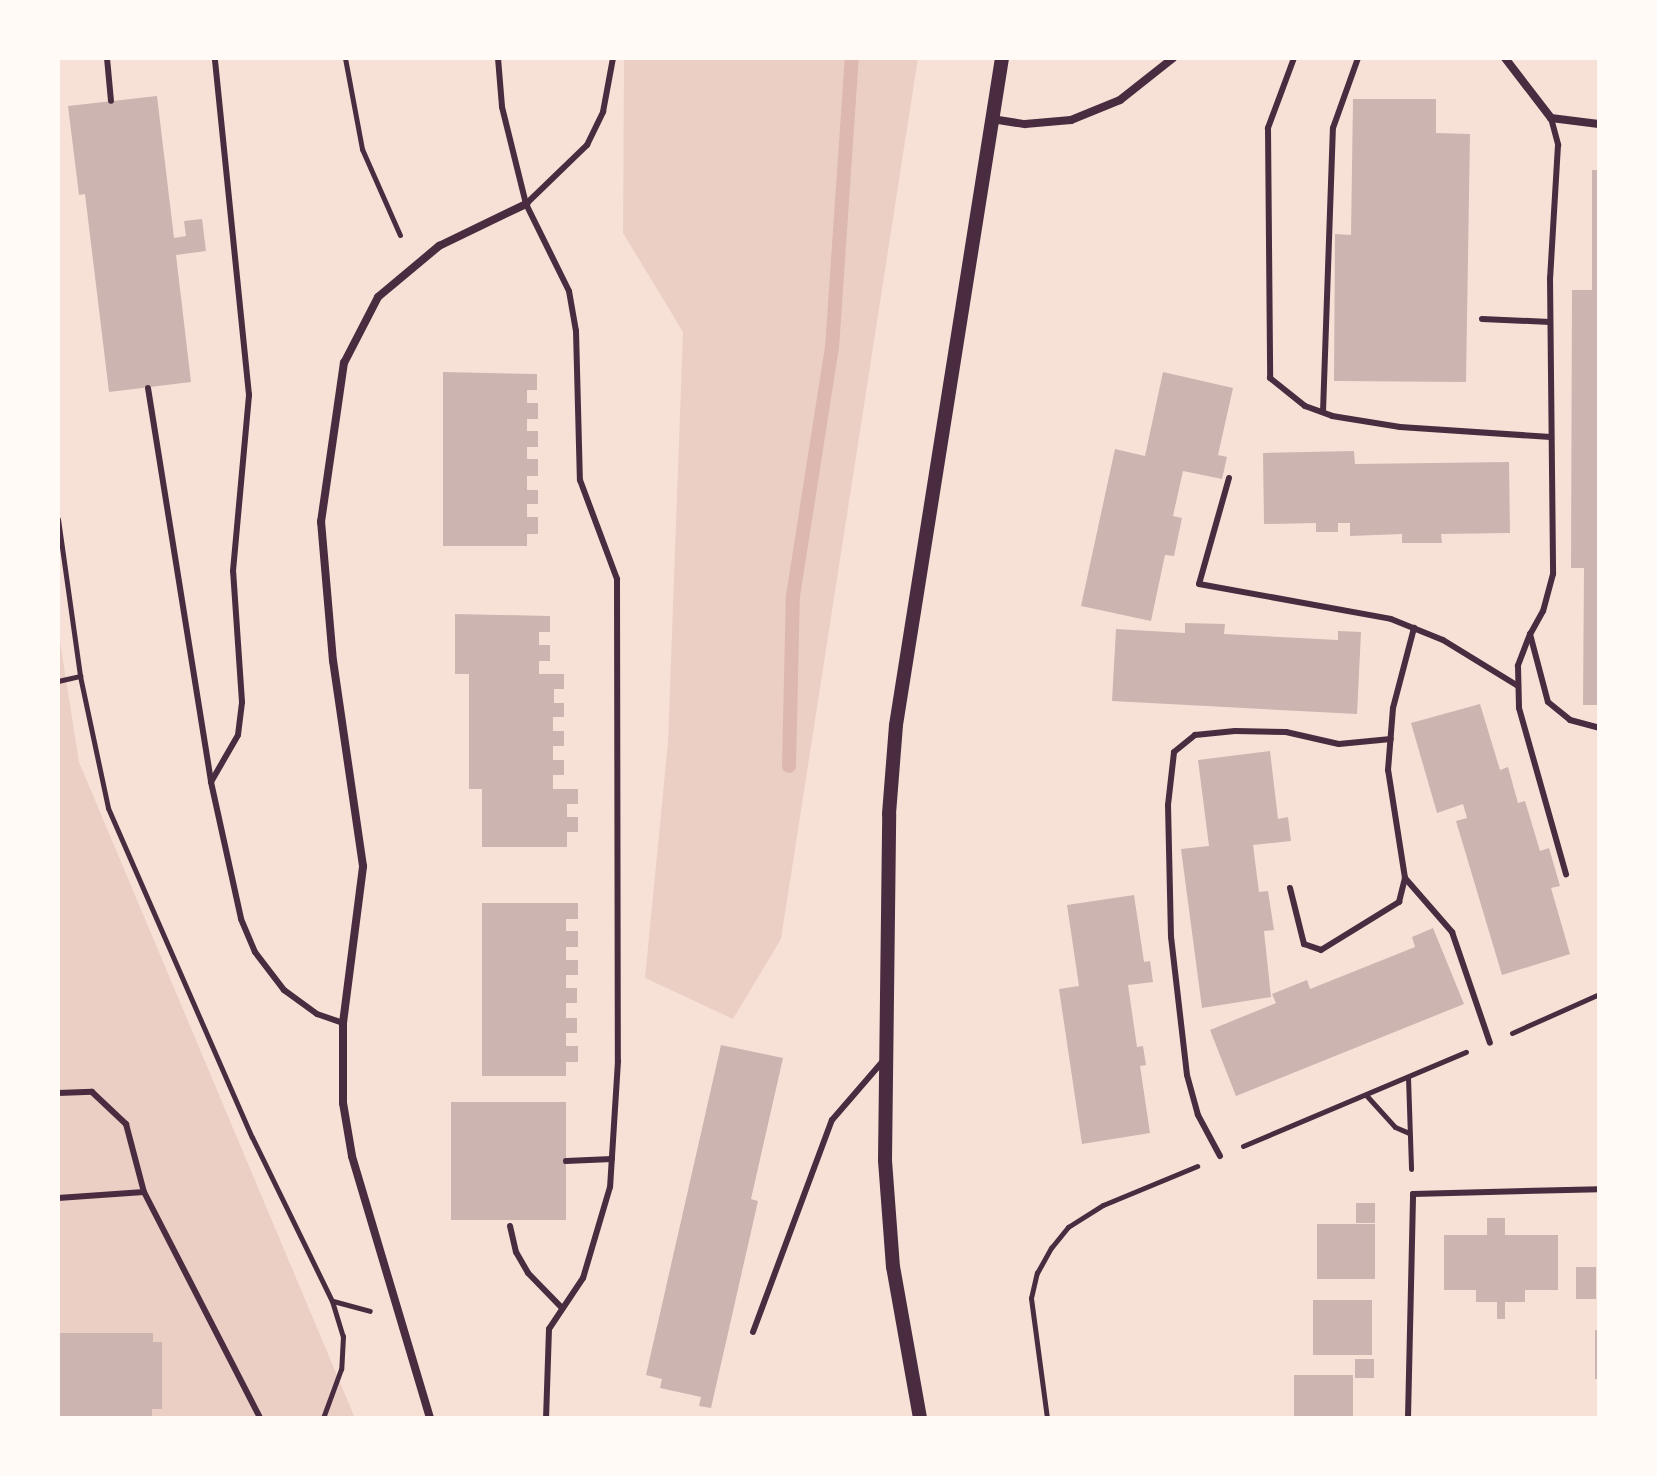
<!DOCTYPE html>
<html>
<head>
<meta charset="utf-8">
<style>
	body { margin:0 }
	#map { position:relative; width:1657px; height:1476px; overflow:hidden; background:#f7e1d7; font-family:Poppins,sans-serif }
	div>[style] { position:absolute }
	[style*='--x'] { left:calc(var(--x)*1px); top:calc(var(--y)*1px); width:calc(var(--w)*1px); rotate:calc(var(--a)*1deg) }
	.green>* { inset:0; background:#ebcfc5 }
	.stream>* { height:14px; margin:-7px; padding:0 7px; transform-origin:7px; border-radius:7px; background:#dcb8b0 }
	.building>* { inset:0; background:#ccb4b1; transform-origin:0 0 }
	.path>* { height:5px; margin:-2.5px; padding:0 2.5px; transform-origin:2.5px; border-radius:2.5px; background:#4a2c40 }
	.service>* { height:6px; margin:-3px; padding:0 3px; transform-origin:3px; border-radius:3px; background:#4a2c40 }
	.minor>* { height:8px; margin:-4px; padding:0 4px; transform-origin:4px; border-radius:4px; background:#4a2c40 }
	.tertiary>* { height:14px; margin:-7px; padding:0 7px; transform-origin:7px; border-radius:7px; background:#4a2c40 }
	span { translate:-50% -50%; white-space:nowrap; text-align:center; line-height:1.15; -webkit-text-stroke:6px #fffaf5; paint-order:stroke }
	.frame { position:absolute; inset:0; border:60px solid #fffaf5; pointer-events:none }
</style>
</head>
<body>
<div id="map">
	<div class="green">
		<i style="clip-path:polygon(624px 58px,918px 58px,781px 939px,733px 1019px,645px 978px,668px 742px,683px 332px,623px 233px)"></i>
		<i style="clip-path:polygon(58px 629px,79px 762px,355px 1418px,58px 1418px)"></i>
	</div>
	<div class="stream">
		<i style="--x:789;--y:766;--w:170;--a:-88.7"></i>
		<i style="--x:793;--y:596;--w:251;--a:-81.1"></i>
		<i style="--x:832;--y:348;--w:291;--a:-86.1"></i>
	</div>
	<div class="building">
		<i style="clip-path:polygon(157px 96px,174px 238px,186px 236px,184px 221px,202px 219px,206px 251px,176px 255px,191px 382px,109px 392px,85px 194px,79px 195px,68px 106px)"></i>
		<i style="clip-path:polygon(1353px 99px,1436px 99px,1436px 133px,1470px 134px,1466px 382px,1334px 381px,1335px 234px,1351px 235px)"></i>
		<i style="clip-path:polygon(1592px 170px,1599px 170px,1599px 705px,1583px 705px,1584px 568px,1571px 568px,1572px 290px,1592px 290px)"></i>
		<i style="clip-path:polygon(443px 372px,537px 374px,537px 390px,527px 390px,527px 403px,538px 403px,538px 419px,527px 419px,527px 431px,538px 431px,538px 447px,527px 447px,527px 459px,538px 459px,538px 476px,527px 476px,527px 490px,538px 490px,538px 504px,527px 504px,527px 517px,538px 517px,538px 534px,527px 534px,527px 546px,443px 546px)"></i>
		<i style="clip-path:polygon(1163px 372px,1233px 388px,1218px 455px,1227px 457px,1222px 479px,1183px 471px,1173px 516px,1182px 518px,1174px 556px,1165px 555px,1151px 621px,1081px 606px,1115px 449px,1145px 456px)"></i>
		<i style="clip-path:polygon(1354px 451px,1355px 464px,1509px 462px,1510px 533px,1441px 534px,1442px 543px,1402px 543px,1402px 534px,1350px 536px,1350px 523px,1338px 523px,1338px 532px,1316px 532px,1316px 523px,1264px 524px,1263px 453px)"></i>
		<i style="clip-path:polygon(455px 614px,550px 616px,550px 632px,539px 632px,539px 645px,550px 645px,550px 661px,539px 661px,539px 674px,564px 674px,564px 689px,554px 689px,554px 703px,564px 703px,564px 717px,553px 717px,553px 731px,564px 731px,564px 746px,553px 746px,553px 760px,564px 760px,564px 775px,553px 775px,553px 789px,578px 789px,578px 804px,567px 804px,567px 817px,578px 817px,578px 832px,567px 832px,567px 847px,482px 847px,482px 789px,469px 789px,469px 674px,455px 674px)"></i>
		<i style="clip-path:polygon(1185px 623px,1225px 624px,1224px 634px,1338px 640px,1338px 631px,1361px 632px,1357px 714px,1112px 701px,1116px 629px,1185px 633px)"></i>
		<i style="clip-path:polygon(1480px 704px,1500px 770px,1508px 767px,1518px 803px,1525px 801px,1540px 851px,1549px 848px,1560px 886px,1551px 888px,1570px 954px,1502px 975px,1456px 821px,1467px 818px,1463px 804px,1437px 813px,1411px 723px)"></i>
		<i style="clip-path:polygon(1270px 751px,1278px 819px,1288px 817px,1291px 841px,1253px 845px,1259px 892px,1268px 891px,1274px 930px,1264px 931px,1271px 997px,1202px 1008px,1181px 849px,1209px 846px,1198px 760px)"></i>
		<i style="clip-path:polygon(1134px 895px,1144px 962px,1150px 961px,1153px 982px,1128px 985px,1137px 1047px,1143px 1046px,1146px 1065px,1140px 1066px,1150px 1133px,1082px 1144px,1059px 989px,1079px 986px,1067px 905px)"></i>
		<i style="clip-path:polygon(482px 903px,578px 903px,578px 919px,566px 919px,566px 931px,578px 931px,578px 947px,566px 947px,566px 960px,578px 960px,578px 975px,566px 975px,566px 988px,577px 988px,577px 1003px,566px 1003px,566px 1018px,577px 1018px,577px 1033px,566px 1033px,566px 1046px,578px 1046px,578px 1062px,566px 1062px,566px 1076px,482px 1076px)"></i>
		<i style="clip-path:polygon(1433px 928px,1464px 1004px,1236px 1096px,1210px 1030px,1276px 1003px,1272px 994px,1307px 980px,1310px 989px,1415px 947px,1412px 937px)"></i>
		<i style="clip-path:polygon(721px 1045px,783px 1058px,751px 1199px,758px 1201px,711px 1408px,699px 1406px,701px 1397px,660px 1388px,662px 1379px,646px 1375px)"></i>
		<i style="left:451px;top:1102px;width:115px;height:118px"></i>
		<i style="left:1356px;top:1203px;width:19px;height:20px"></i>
		<i style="clip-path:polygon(1487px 1218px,1505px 1218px,1505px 1235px,1558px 1235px,1558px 1290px,1525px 1290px,1525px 1302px,1505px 1302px,1505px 1319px,1497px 1319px,1497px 1302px,1476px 1302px,1476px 1290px,1444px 1290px,1444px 1235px,1487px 1235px)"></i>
		<i style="left:1317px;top:1224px;width:58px;height:55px"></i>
		<i style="left:1576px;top:1267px;width:20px;height:32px"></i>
		<i style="left:1313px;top:1300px;width:59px;height:55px"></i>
		<i style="left:1595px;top:1330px;width:4px;height:49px"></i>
		<i style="clip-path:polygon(58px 1333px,153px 1333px,153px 1342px,162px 1342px,162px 1409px,152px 1409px,152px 1416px,58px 1416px)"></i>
		<i style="left:1355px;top:1359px;width:19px;height:19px"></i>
		<i style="left:1294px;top:1375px;width:59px;height:43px"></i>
	</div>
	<div class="path">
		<i style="--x:345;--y:58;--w:93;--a:79.4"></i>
		<i style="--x:362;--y:149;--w:94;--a:66.2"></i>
		<i style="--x:58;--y:519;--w:159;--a:82"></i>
		<i style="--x:80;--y:676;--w:135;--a:78"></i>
		<i style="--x:108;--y:808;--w:359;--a:66.4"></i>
		<i style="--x:252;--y:1137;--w:182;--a:64"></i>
		<i style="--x:332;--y:1301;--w:37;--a:73"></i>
		<i style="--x:343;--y:1336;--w:33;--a:93"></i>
		<i style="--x:341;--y:1369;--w:52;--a:110.2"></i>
		<i style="--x:58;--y:681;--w:23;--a:-13"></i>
		<i style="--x:1512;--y:1033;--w:95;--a:-24.1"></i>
		<i style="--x:1408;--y:1077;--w:92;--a:88.1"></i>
		<i style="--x:1366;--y:1095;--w:43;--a:47.8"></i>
		<i style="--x:1395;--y:1127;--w:15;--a:23"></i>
		<i style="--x:1243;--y:1146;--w:242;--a:-22.9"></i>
		<i style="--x:333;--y:1301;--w:38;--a:15"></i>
		<i style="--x:1047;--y:1418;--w:121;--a:-97.6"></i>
		<i style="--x:1031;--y:1298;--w:26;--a:-77"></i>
		<i style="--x:1037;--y:1273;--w:29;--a:-61"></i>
		<i style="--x:1051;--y:1248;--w:27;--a:-51"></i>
		<i style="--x:1068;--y:1227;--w:41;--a:-32.2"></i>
		<i style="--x:1103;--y:1205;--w:102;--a:-22.5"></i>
	</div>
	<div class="service">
		<i style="--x:107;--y:58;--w:43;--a:84.7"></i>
		<i style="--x:498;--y:58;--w:49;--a:85.3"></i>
		<i style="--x:502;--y:107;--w:100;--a:76.1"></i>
		<i style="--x:526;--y:204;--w:97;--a:63.7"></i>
		<i style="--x:569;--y:291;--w:41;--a:80.1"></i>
		<i style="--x:576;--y:331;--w:149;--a:88.5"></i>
		<i style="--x:580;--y:480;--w:106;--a:69.5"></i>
		<i style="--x:617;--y:579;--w:482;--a:89.9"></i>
		<i style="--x:618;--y:1061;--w:126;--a:93.6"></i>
		<i style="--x:610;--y:1187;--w:95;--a:106.5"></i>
		<i style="--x:583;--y:1278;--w:61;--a:123.7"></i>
		<i style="--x:549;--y:1329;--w:89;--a:91.9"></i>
		<i style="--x:1294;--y:58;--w:75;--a:110.4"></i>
		<i style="--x:1268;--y:128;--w:250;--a:89.5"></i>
		<i style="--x:1270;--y:378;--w:45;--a:38.7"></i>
		<i style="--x:1305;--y:406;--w:29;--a:20"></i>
		<i style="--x:1332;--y:416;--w:69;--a:9.2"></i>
		<i style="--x:1400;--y:427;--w:151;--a:3.8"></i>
		<i style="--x:1551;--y:118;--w:28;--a:75"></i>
		<i style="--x:1558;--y:145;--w:133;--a:93.4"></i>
		<i style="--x:1550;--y:278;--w:296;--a:89.4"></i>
		<i style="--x:1553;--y:574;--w:38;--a:105"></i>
		<i style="--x:1543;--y:611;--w:26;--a:119"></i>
		<i style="--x:1530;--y:634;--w:70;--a:75.2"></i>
		<i style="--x:1548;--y:702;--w:28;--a:39"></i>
		<i style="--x:1570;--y:720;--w:30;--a:15"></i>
		<i style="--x:526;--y:204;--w:85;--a:-44"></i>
		<i style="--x:587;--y:145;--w:37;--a:-64"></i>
		<i style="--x:603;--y:112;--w:55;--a:-79.5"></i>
		<i style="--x:1482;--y:319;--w:68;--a:2.5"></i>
		<i style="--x:148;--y:388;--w:399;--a:80.9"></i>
		<i style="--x:211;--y:782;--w:140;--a:77.6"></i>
		<i style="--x:241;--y:919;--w:36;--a:67"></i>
		<i style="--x:255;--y:952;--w:48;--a:52.7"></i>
		<i style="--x:284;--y:990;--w:41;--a:36"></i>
		<i style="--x:317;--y:1014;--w:28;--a:19"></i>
		<i style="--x:1323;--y:412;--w:284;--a:-88"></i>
		<i style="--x:1333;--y:128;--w:74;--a:-70.3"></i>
		<i style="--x:1229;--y:478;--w:110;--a:105.8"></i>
		<i style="--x:1199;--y:584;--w:195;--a:10.3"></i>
		<i style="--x:1391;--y:619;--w:56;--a:22"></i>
		<i style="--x:1443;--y:640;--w:88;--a:31.5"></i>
		<i style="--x:1530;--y:634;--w:34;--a:111"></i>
		<i style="--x:1518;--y:666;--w:42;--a:88.6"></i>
		<i style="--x:1519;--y:708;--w:173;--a:74.2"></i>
		<i style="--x:211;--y:782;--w:54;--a:-60.1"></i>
		<i style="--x:238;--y:735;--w:33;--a:-83"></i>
		<i style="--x:242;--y:702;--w:131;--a:-93.9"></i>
		<i style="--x:233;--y:571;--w:177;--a:-84.8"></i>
		<i style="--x:249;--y:395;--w:339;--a:-95.8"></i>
		<i style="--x:1405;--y:878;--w:72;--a:49"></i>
		<i style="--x:1452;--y:932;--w:117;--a:71.1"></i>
		<i style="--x:1290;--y:888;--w:58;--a:76"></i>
		<i style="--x:1304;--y:944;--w:18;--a:19"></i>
		<i style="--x:1321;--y:950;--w:92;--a:-31.6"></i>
		<i style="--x:1399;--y:902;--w:25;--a:-76"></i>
		<i style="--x:1405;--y:878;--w:109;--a:-98.9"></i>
		<i style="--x:1388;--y:770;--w:62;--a:-85.4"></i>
		<i style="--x:1393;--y:708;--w:83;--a:-75.3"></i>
		<i style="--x:58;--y:1093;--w:34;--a:-2"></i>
		<i style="--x:92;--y:1092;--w:47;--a:43.3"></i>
		<i style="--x:126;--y:1124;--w:70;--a:75.2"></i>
		<i style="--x:144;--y:1192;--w:254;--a:62.8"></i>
		<i style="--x:1220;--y:1156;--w:47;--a:-118.2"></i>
		<i style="--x:1198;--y:1115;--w:41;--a:-105.4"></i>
		<i style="--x:1187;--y:1075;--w:139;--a:-96.6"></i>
		<i style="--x:1171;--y:937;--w:132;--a:-91.3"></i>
		<i style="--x:1168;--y:805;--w:53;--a:-83.5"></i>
		<i style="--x:1174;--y:752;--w:27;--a:-39"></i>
		<i style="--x:1195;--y:735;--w:40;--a:-5.7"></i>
		<i style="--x:1235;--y:731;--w:51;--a:1.1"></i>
		<i style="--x:1286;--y:732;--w:54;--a:12.8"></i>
		<i style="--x:1339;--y:744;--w:52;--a:-5.5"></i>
		<i style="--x:566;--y:1161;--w:46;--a:-2.5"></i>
		<i style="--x:58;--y:1198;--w:86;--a:-4"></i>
		<i style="--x:510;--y:1226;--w:27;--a:77"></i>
		<i style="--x:516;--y:1252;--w:24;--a:60"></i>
		<i style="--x:528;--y:1273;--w:49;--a:45.8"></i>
		<i style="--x:753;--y:1332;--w:226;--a:-69.6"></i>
		<i style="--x:832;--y:1120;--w:78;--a:-49.2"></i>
		<i style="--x:1408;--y:1418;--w:224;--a:-88.7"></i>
		<i style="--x:1413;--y:1194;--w:186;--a:-1.5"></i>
	</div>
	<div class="minor">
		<i style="--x:1505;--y:58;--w:76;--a:52.5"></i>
		<i style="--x:1551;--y:118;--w:48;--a:7.1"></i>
		<i style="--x:992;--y:119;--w:33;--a:9"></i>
		<i style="--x:1025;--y:124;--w:46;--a:-5"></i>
		<i style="--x:1071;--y:120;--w:53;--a:-22.2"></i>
		<i style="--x:1120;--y:100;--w:68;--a:-38.4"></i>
		<i style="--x:430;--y:1418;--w:273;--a:-106.6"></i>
		<i style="--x:352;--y:1156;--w:54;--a:-99.6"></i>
		<i style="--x:343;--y:1103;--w:80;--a:-90"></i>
		<i style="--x:343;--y:1023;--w:158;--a:-82.7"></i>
		<i style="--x:363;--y:866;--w:207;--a:-98.3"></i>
		<i style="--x:333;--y:661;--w:140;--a:-94.9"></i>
		<i style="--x:321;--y:522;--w:161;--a:-81.8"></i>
		<i style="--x:344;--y:363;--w:74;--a:-62.7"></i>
		<i style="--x:378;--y:297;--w:80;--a:-39.9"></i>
		<i style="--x:439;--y:246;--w:97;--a:-25.8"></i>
	</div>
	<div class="tertiary">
		<i style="--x:920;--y:1418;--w:153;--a:-100.1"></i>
		<i style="--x:893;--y:1267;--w:107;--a:-94.3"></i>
		<i style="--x:885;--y:1160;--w:346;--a:-89.3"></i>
		<i style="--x:889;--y:814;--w:89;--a:-85.5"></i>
		<i style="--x:896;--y:725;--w:675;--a:-80.97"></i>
	</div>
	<div class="frame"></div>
</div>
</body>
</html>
